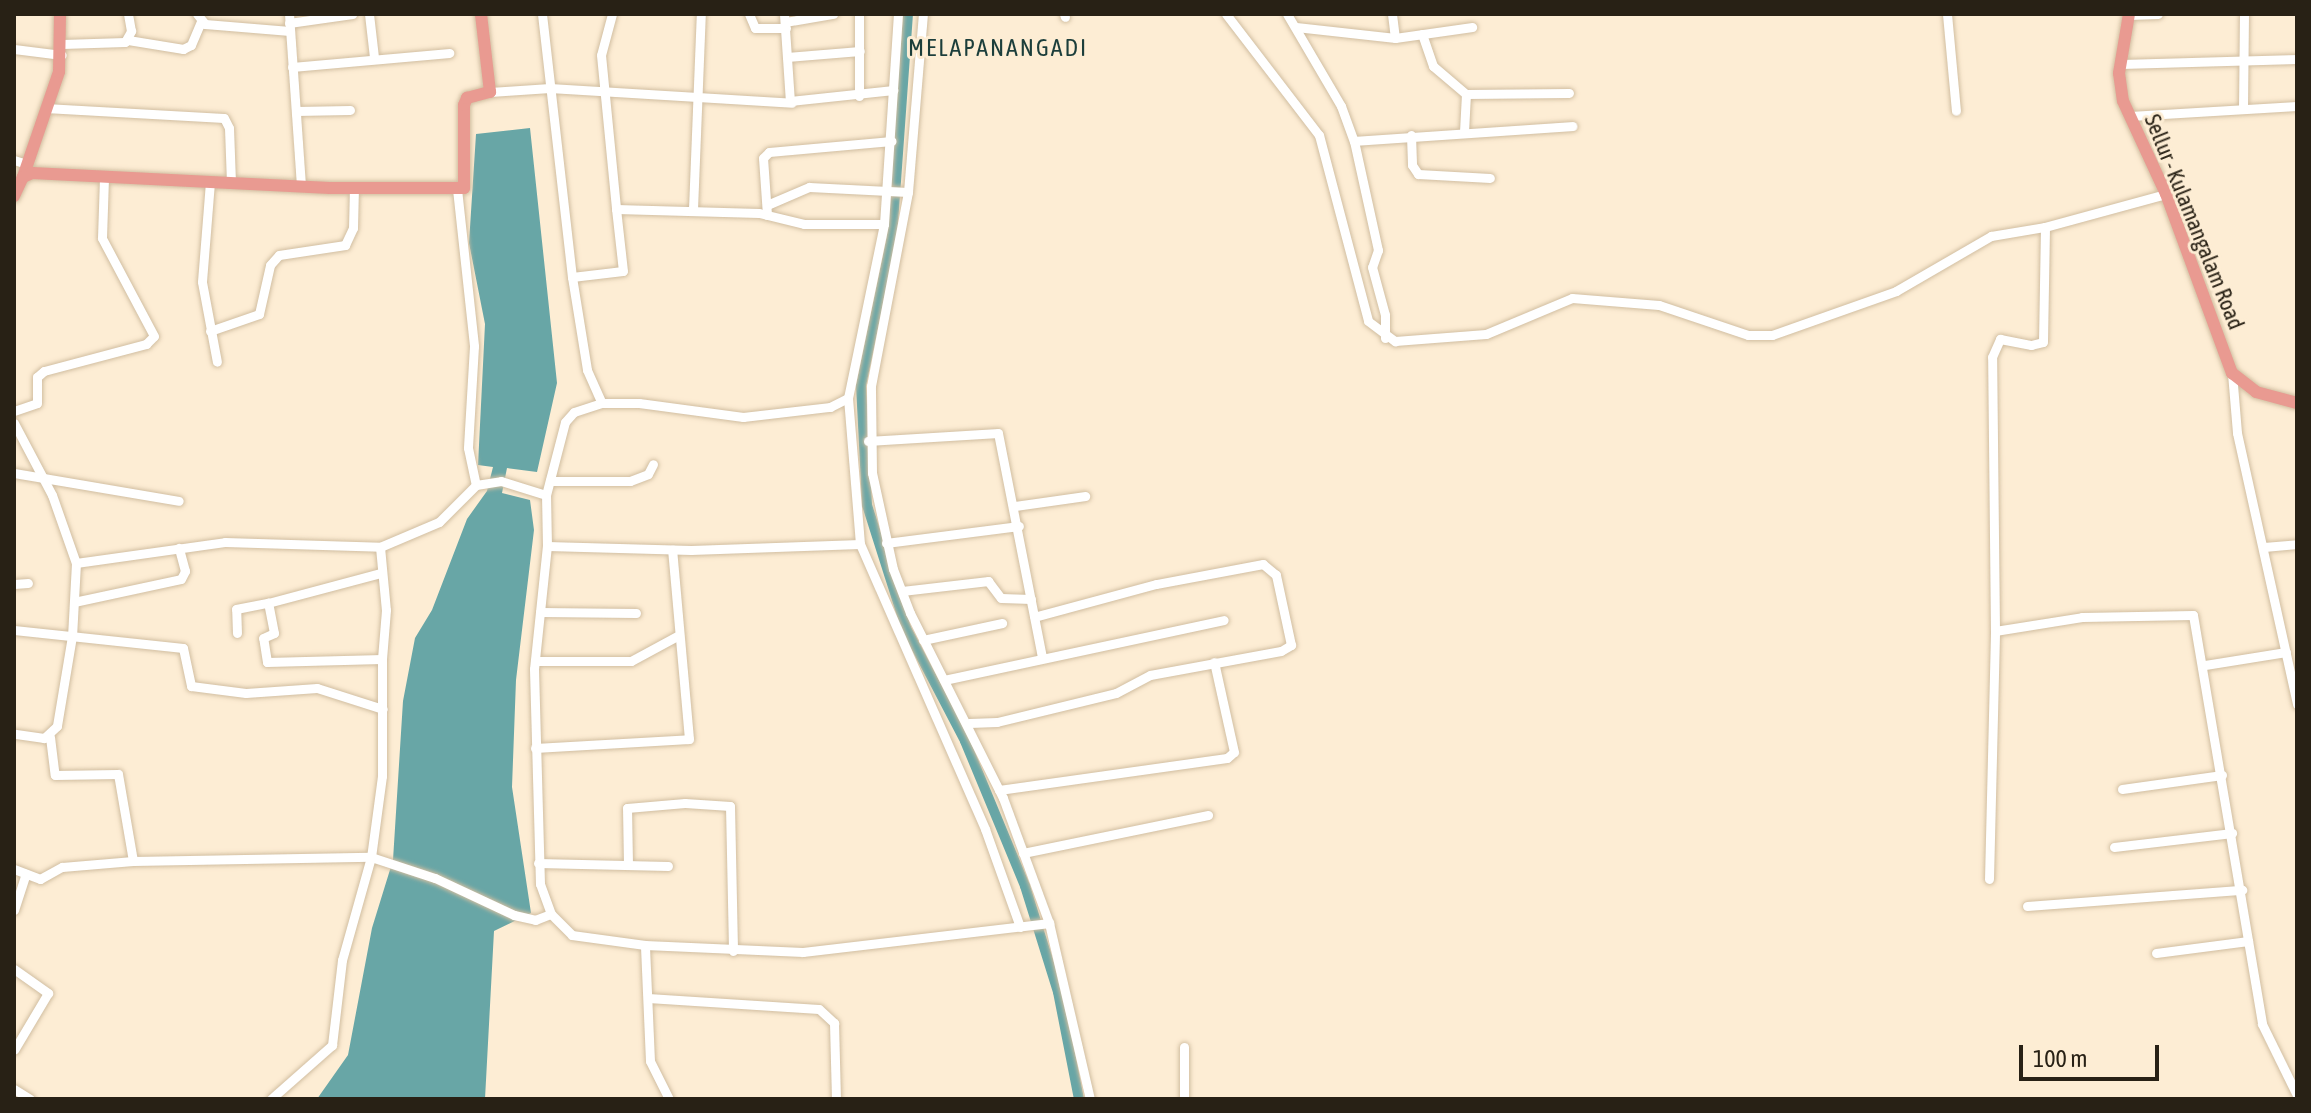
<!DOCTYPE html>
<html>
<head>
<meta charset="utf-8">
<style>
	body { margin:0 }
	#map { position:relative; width:2311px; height:1113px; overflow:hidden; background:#fdedd4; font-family:"Asap Condensed",sans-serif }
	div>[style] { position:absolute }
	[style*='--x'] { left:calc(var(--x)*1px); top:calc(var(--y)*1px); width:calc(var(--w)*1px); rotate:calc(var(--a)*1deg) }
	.water>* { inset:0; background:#68a6a6 }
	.canal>* { height:10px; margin:-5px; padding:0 5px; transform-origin:5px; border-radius:5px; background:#68a6a6 }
	.roads { filter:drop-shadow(0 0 2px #d1bea1) drop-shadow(0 0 2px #d1bea1) }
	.minor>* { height:9px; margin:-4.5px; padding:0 4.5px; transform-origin:4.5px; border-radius:4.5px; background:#fff }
	.major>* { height:12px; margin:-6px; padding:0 6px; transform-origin:6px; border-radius:6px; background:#e99a91 }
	span { translate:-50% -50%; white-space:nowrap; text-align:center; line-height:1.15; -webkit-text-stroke:6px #fdedd4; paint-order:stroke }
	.street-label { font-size:22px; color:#282115 }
	.neighbourhood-label { font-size:24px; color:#1c3e3b; letter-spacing:2px }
	.frame { position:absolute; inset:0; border:16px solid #282115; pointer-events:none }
	.scale { position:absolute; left:2019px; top:1045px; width:140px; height:36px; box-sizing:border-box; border:4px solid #282115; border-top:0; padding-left:10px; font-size:24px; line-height:28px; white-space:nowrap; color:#282115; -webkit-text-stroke:6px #fdedd4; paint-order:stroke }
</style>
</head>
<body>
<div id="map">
	<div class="water">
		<i style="clip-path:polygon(530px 128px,557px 383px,537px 472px,507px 468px,502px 493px,530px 500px,534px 530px,516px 680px,512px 787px,531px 913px,494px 931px,485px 1099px,317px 1099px,348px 1055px,372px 928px,393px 860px,403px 701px,415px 638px,432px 610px,467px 519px,487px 491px,493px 467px,478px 465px,485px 324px,469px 243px,476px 134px)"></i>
	</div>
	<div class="canal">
		<i style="--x:908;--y:14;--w:223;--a:94.1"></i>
		<i style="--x:892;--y:236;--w:153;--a:101.7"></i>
		<i style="--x:861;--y:386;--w:119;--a:87.1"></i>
		<i style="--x:867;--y:505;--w:129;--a:72.4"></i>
		<i style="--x:906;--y:628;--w:127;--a:62.4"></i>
		<i style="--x:965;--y:741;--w:157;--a:67.5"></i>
		<i style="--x:1025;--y:886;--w:111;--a:72.7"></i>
		<i style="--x:1058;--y:992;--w:109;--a:78.9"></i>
	</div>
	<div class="roads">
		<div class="minor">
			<i style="--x:197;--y:14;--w:13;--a:51"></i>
			<i style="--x:205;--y:24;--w:85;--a:4.7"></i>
			<i style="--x:289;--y:14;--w:172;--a:86"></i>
			<i style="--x:369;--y:14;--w:43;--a:83.4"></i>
			<i style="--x:542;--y:14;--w:265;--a:83.5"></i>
			<i style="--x:572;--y:277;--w:94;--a:80.8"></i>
			<i style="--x:587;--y:370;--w:36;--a:66"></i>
			<i style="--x:612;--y:14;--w:42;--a:105"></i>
			<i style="--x:601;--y:55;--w:155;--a:84.4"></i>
			<i style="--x:749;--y:14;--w:15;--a:67"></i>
			<i style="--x:755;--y:28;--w:31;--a:0"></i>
			<i style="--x:784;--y:14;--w:87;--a:86.1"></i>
			<i style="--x:790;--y:101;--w:104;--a:-6.1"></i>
			<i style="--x:1064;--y:14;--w:3;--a:72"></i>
			<i style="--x:1226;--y:14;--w:153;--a:52.5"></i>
			<i style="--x:1319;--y:135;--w:192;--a:75.2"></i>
			<i style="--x:1368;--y:321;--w:34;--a:37"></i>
			<i style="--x:1395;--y:341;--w:91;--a:-4.4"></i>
			<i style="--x:1486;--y:334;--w:93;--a:-22.7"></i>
			<i style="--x:1572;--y:298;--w:87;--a:4.6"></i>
			<i style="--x:1659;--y:305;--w:94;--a:18.6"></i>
			<i style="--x:1748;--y:335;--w:24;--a:0"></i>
			<i style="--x:1772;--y:335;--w:132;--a:-19.5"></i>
			<i style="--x:1896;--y:291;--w:110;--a:-30.1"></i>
			<i style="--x:1991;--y:236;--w:55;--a:-9.5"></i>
			<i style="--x:2045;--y:227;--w:125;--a:-15.3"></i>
			<i style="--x:1287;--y:14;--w:107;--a:59.6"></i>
			<i style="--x:1341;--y:106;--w:37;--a:70"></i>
			<i style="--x:1354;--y:141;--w:219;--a:-3.9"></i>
			<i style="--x:1392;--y:14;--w:24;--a:83"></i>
			<i style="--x:1395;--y:38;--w:78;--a:-8.1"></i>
			<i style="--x:1947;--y:14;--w:97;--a:84.7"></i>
			<i style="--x:2129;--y:15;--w:29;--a:-2"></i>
			<i style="--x:785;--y:22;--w:49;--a:-9.5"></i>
			<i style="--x:289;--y:23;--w:64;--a:-8.1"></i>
			<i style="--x:1296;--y:27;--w:100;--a:6.3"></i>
			<i style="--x:1422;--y:34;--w:34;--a:71"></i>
			<i style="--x:1433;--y:66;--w:43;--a:40.3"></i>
			<i style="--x:128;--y:40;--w:56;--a:9.3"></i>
			<i style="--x:183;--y:49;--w:9;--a:-27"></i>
			<i style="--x:191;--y:45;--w:26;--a:-67"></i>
			<i style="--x:62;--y:44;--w:63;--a:-1.8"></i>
			<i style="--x:125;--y:42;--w:13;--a:-61"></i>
			<i style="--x:131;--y:31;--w:17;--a:-100"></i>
			<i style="--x:14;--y:49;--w:48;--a:7.1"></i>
			<i style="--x:787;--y:57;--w:73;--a:-4.7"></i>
			<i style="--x:2121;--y:64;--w:176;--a:-1.6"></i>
			<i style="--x:292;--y:67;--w:158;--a:-5.1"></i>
			<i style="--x:490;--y:92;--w:60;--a:-3.8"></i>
			<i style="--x:550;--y:88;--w:242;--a:3.5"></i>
			<i style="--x:859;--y:96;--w:82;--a:-90"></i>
			<i style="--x:45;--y:108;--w:179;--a:3.2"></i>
			<i style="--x:224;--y:118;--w:11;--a:63"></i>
			<i style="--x:229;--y:128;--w:55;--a:87.9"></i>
			<i style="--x:2243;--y:109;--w:95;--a:-89.4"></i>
			<i style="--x:296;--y:111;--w:54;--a:-1.1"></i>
			<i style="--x:2130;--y:116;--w:167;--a:-3.4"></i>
			<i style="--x:1464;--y:132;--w:38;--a:-87"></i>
			<i style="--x:1466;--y:94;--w:103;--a:-0.6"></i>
			<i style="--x:1411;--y:135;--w:30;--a:88"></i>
			<i style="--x:1412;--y:165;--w:11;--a:56"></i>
			<i style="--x:1418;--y:174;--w:72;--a:3.2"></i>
			<i style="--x:1354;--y:141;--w:112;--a:77.6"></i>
			<i style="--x:1378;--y:250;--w:18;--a:109"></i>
			<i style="--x:1372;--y:267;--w:50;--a:74.8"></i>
			<i style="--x:1385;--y:315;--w:23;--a:90"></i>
			<i style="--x:14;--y:160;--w:9;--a:18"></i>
			<i style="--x:210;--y:182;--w:100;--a:94.6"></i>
			<i style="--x:202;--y:282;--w:81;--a:79.4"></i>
			<i style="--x:457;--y:189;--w:158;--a:83.8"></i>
			<i style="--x:474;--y:346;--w:102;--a:93.4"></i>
			<i style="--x:468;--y:448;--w:38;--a:78"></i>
			<i style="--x:767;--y:205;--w:46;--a:-23.2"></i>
			<i style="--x:809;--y:187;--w:99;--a:2.9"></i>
			<i style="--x:693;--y:209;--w:195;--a:-87.7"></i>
			<i style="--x:767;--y:215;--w:57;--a:-94"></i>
			<i style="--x:763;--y:158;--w:8;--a:-45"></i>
			<i style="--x:769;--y:152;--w:123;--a:-5.1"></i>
			<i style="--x:572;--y:277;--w:51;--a:-6.7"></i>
			<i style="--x:623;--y:271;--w:62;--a:-96.4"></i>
			<i style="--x:616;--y:209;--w:143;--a:1.6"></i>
			<i style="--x:759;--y:213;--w:46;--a:13.7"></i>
			<i style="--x:804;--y:224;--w:80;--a:0"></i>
			<i style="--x:210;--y:331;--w:52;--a:-19.1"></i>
			<i style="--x:259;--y:314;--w:50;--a:-77.3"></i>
			<i style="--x:270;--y:265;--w:13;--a:-48"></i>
			<i style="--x:279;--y:255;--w:67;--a:-8.6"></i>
			<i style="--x:345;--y:245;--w:19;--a:-65"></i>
			<i style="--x:353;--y:228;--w:40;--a:-88.6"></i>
			<i style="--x:2232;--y:373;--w:60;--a:85.2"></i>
			<i style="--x:2237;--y:433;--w:278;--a:77.5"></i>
			<i style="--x:848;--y:398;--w:146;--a:85.3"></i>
			<i style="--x:860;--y:544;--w:311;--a:66.3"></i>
			<i style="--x:985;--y:829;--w:104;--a:70.3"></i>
			<i style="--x:14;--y:411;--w:24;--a:-19"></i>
			<i style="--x:37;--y:403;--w:26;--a:-90"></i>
			<i style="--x:37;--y:377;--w:9;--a:-41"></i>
			<i style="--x:44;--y:371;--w:106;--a:-14.8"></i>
			<i style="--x:146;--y:344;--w:11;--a:-45"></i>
			<i style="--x:154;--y:336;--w:111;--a:-118"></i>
			<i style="--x:102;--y:238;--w:60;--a:-88.1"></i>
			<i style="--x:14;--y:423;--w:81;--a:62.2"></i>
			<i style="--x:52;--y:495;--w:72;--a:70.6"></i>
			<i style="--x:76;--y:563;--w:73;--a:93.1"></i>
			<i style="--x:72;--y:636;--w:91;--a:99.5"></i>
			<i style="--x:57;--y:726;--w:18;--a:137"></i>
			<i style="--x:44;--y:738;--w:30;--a:-172"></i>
			<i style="--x:868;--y:441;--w:130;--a:-3.5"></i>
			<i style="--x:998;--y:433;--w:229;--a:78.9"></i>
			<i style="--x:14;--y:473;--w:167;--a:9.6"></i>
			<i style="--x:550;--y:481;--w:80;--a:0"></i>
			<i style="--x:630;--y:481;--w:19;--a:-21"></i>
			<i style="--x:648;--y:474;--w:11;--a:-63"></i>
			<i style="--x:1015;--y:506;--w:71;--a:-8.1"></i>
			<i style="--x:886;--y:543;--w:134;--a:-7.3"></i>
			<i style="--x:547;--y:546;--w:144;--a:1.6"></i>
			<i style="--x:691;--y:550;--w:169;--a:-2"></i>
			<i style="--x:380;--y:547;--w:63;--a:84.6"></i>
			<i style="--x:386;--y:610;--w:49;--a:94.7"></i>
			<i style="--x:382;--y:659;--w:115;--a:178.5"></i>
			<i style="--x:267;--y:662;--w:24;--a:-99"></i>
			<i style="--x:263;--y:638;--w:12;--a:-24"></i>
			<i style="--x:274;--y:633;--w:31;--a:-101"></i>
			<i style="--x:268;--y:603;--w:117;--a:-14.9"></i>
			<i style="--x:2264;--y:547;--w:33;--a:-5"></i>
			<i style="--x:76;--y:563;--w:150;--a:-8"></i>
			<i style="--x:225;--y:542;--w:155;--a:1.8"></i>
			<i style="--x:380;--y:547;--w:64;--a:-23"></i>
			<i style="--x:439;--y:522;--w:52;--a:-45"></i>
			<i style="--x:476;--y:485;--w:25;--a:-9"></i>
			<i style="--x:501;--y:481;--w:47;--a:17.3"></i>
			<i style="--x:14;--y:584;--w:14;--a:-4"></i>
			<i style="--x:902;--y:591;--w:87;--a:-6.6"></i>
			<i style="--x:988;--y:581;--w:21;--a:53"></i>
			<i style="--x:1001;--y:598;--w:30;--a:2"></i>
			<i style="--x:74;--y:602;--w:109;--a:-12.1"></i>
			<i style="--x:181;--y:579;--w:9;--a:-63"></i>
			<i style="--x:185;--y:571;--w:24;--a:-105"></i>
			<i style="--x:540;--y:612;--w:96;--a:0.6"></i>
			<i style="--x:14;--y:630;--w:170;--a:6.1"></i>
			<i style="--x:183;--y:648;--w:39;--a:78"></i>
			<i style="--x:191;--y:686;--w:55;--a:7.3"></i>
			<i style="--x:246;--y:693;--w:71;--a:-4"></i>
			<i style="--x:317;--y:688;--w:69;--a:17.7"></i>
			<i style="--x:1995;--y:631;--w:88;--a:-9.1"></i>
			<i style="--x:2082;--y:617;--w:111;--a:-1"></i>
			<i style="--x:2193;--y:615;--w:415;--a:80.4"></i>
			<i style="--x:2262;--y:1024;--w:79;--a:63.8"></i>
			<i style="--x:237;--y:633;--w:24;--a:-92"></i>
			<i style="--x:236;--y:609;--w:33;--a:-11"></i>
			<i style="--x:923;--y:640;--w:81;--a:-12.1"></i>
			<i style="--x:382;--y:659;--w:117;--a:90"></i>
			<i style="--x:382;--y:776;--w:82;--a:97.7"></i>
			<i style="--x:371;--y:857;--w:67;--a:18.2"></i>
			<i style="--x:435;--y:878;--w:87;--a:25.1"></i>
			<i style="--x:514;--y:915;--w:22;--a:13"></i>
			<i style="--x:535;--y:920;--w:17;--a:-21"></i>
			<i style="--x:535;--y:661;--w:96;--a:0"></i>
			<i style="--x:631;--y:661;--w:52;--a:-28.5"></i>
			<i style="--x:2205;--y:665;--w:82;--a:-9.1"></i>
			<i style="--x:944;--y:680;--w:286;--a:-12.1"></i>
			<i style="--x:969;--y:723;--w:28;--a:-2"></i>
			<i style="--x:997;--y:722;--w:122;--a:-13.7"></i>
			<i style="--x:1116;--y:693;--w:38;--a:-28"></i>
			<i style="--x:1150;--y:675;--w:133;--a:-10.4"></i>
			<i style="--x:1281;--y:651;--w:12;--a:-31"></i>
			<i style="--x:1291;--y:645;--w:72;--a:-102.1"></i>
			<i style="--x:1276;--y:575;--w:17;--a:-140"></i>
			<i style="--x:1263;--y:564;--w:109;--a:169.4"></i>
			<i style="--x:1156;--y:584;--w:126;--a:164.9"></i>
			<i style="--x:50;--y:737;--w:38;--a:83"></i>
			<i style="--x:55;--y:775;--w:63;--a:-0.9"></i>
			<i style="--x:118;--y:774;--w:88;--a:80.2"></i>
			<i style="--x:535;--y:748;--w:154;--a:-3.3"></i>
			<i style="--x:689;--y:739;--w:190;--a:-95.1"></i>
			<i style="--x:2122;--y:789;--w:101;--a:-8"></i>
			<i style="--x:999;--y:790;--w:230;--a:-8"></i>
			<i style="--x:1227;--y:758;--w:9;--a:-41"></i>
			<i style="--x:1234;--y:752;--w:92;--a:-102.5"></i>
			<i style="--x:2114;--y:847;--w:119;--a:-6.8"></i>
			<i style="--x:1023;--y:853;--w:189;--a:-11.6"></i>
			<i style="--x:538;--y:863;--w:130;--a:1.3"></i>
			<i style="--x:628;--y:864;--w:56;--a:-91"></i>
			<i style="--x:627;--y:808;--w:58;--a:-4.9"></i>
			<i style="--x:685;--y:803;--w:45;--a:3.8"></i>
			<i style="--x:730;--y:806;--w:145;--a:88.8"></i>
			<i style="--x:14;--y:869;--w:28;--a:21"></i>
			<i style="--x:40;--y:879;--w:25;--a:-29"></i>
			<i style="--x:62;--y:867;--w:71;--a:-4.8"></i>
			<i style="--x:133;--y:861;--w:238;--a:-1"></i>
			<i style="--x:371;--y:857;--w:107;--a:105.7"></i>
			<i style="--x:342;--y:960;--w:86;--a:96.7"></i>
			<i style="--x:332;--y:1045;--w:81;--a:138.5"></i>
			<i style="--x:1989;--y:879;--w:248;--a:-88.6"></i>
			<i style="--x:1995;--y:631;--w:274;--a:-90.6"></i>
			<i style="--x:1992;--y:357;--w:20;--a:-66"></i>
			<i style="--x:2000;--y:339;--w:32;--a:11"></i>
			<i style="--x:2031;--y:345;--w:12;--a:-14"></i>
			<i style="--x:2043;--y:342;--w:115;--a:-89"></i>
			<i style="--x:2027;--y:906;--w:216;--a:-4.3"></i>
			<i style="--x:14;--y:910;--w:38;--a:-72"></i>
			<i style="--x:1049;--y:923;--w:181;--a:76.9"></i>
			<i style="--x:645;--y:945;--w:158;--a:2.5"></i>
			<i style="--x:803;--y:952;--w:248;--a:-6.7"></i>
			<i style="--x:1049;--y:923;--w:133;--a:-110.2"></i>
			<i style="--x:1003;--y:798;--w:207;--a:-116.7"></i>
			<i style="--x:910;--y:613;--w:47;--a:-111.1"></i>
			<i style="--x:893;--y:569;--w:98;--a:-102.3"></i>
			<i style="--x:872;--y:473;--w:87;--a:-90.7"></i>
			<i style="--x:871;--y:386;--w:197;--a:-79.2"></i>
			<i style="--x:908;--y:192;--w:179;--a:-85.2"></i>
			<i style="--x:2156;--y:953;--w:93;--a:-7.4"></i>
			<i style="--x:14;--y:969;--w:42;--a:35.2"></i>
			<i style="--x:48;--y:993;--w:66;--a:120.8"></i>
			<i style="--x:648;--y:998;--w:171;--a:3.7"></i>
			<i style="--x:819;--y:1009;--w:21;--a:43"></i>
			<i style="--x:834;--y:1023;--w:76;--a:88.5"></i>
			<i style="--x:1184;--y:1047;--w:52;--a:90"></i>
			<i style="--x:14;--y:1089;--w:19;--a:32"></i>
			<i style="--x:669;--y:1099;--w:42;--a:-116.6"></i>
			<i style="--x:650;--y:1061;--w:116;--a:-92.5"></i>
			<i style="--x:645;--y:945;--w:74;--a:-172.2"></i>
			<i style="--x:572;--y:935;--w:30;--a:-135"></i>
			<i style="--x:551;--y:914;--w:32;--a:-110"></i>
			<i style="--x:540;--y:884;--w:215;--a:-91.6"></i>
			<i style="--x:534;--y:669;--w:124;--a:-84"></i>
			<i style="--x:547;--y:546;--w:51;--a:-91.1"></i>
			<i style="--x:546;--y:495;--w:75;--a:-75.4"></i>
			<i style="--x:565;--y:422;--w:13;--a:-48"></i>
			<i style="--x:574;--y:412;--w:29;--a:-18"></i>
			<i style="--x:602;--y:403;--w:37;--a:0"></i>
			<i style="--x:639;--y:403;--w:105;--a:7.7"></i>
			<i style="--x:743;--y:417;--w:88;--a:-6.6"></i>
			<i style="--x:830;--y:407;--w:20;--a:-27"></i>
			<i style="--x:848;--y:398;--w:178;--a:-78.3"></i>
			<i style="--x:884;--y:224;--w:210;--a:-86.2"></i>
		</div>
		<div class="major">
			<i style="--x:2129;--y:14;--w:60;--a:99.6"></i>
			<i style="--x:2119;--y:73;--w:28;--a:82"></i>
			<i style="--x:2123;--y:101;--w:102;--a:65.2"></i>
			<i style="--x:2166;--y:194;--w:191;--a:69.8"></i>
			<i style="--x:2232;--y:373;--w:31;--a:38"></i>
			<i style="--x:2256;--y:392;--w:42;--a:15"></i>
			<i style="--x:23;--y:177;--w:111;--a:-71.1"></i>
			<i style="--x:59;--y:72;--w:58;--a:-89"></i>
			<i style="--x:14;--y:196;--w:21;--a:-65"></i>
			<i style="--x:23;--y:177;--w:10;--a:-24"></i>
			<i style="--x:32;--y:173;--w:298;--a:2.9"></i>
			<i style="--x:330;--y:188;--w:134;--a:0"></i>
			<i style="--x:464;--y:188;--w:83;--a:-90"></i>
			<i style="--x:464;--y:105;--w:8;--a:-67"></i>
			<i style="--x:467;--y:98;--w:24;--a:-15"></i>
			<i style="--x:490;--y:92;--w:79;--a:-96.6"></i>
		</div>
	</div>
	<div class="street-label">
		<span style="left:2194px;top:222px;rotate:68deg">Sellur - Kulamangalam Road</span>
	</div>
	<div class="neighbourhood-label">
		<span style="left:998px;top:48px">MELAPANANGADI</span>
	</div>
	<div class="frame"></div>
	<div class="scale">100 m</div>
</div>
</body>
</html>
